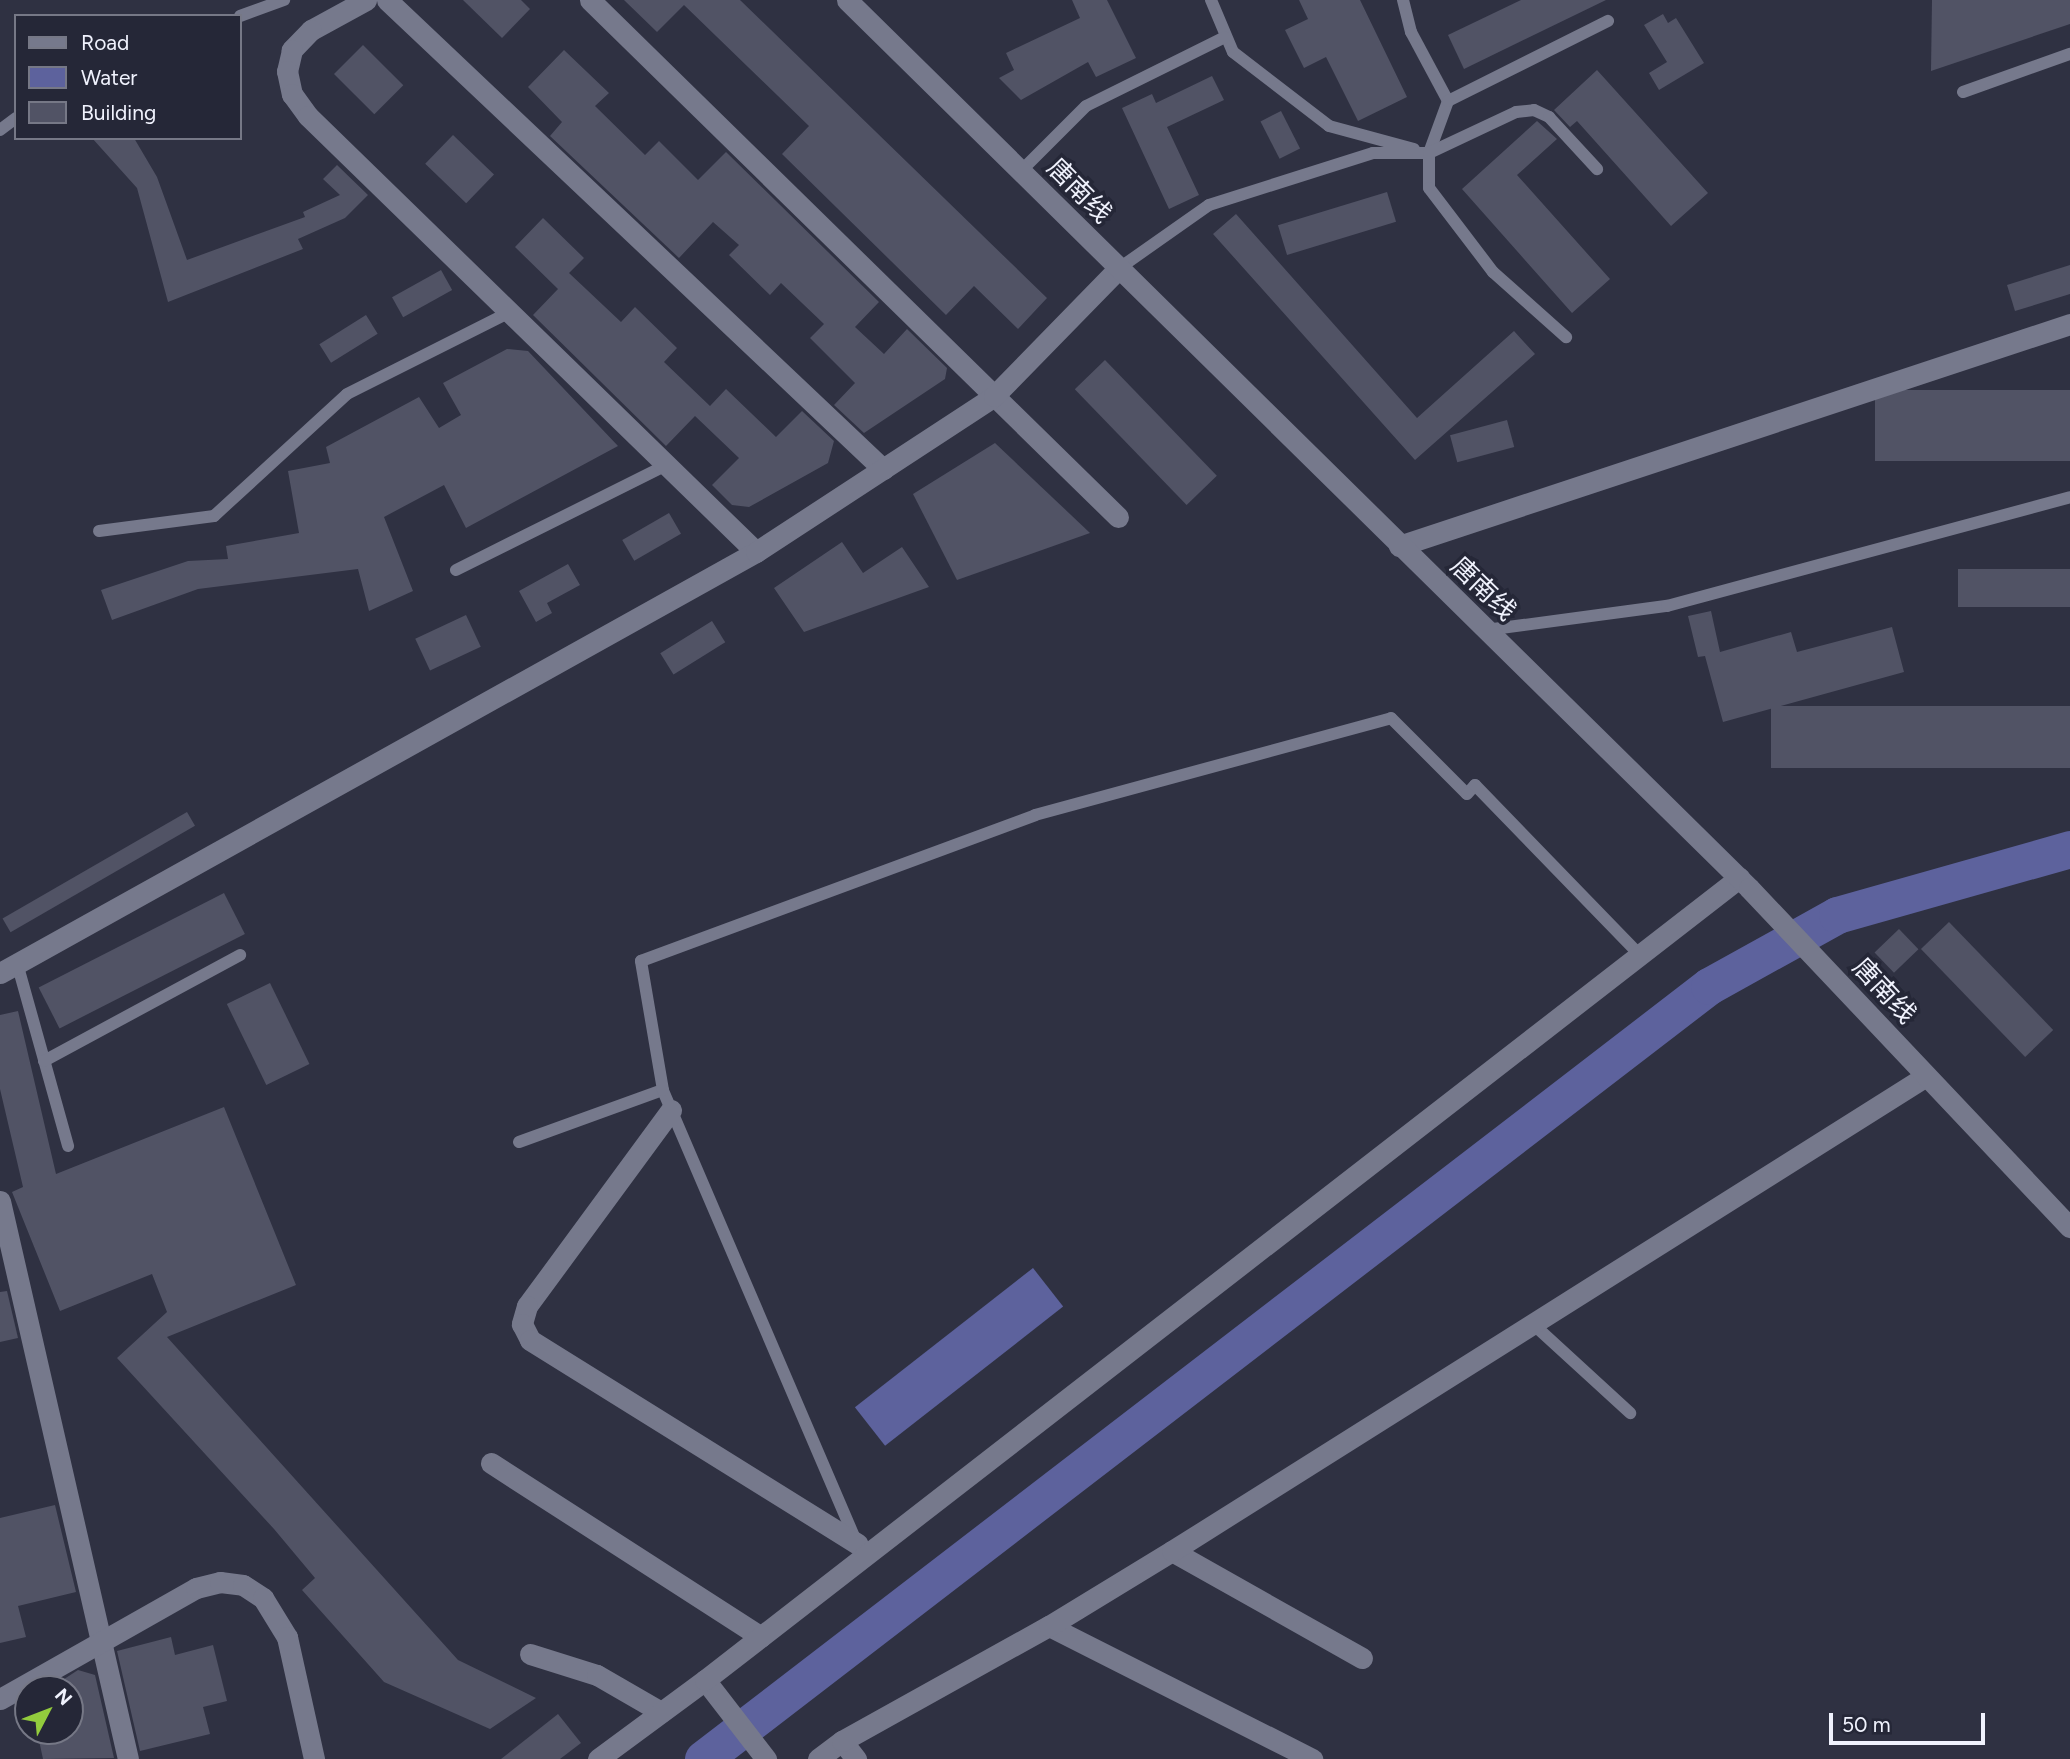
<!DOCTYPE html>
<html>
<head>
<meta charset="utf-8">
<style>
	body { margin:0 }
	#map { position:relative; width:2070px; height:1759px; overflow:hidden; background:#2f3142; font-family:Figtree,"Noto Sans SC",sans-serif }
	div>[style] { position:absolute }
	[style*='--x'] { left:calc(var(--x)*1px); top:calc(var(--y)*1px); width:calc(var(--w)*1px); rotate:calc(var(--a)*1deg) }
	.water>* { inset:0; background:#5d629d; transform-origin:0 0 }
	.river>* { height:37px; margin:-18.5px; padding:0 18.5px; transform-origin:18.5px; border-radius:18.5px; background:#5d629d }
	.building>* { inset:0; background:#515365; transform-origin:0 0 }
	.lane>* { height:12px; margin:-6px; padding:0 6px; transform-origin:6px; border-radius:6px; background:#76798c }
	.street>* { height:21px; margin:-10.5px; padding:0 10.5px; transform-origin:10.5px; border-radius:10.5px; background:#76798c }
	.secondary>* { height:21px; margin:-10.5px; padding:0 10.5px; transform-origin:10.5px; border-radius:10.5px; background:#76798c }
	span { translate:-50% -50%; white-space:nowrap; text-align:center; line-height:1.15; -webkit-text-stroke:7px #252737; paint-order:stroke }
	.street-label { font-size:26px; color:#f0f2fd }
	.legend { position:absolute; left:14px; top:14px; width:228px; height:126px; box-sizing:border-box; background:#252737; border:2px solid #767886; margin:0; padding:9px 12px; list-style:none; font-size:21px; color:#f0f2fd }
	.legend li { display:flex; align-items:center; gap:14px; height:35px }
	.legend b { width:35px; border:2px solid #767886 }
	.north { position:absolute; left:14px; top:1675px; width:70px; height:70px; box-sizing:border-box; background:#252737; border:2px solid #767886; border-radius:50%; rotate:48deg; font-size:19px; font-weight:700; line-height:28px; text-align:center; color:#f0f2fd }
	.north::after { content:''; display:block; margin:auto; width:24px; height:32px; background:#93cc3d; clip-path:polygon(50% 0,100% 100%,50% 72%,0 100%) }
	.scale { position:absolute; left:1829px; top:1713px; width:156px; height:32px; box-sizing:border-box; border:4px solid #f0f2fd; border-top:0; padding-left:9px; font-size:21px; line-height:24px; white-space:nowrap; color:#f0f2fd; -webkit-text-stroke:5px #252737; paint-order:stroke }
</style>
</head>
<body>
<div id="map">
	<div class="water">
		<i style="left:1033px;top:1268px;width:49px;height:226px;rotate:52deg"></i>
	</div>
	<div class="river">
		<i style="--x:703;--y:1759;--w:1269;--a:-37.54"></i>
		<i style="--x:1709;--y:986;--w:146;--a:-29"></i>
		<i style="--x:1837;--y:915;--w:242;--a:-15.8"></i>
	</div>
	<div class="building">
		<i style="clip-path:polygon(463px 0,521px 0,530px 9px,502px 38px)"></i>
		<i style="clip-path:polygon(624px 0,740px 0,1047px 298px,1018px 329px,974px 286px,946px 315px,782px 154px,809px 126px,684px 5px,657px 32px)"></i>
		<i style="clip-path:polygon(1072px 0,1107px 0,1136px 58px,1096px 77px,1088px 62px,1021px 100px,999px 78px,1014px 70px,1006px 53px,1080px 18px)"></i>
		<i style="clip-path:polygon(1299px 0,1360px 0,1407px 97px,1358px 121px,1326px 57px,1304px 68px,1285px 30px,1308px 19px)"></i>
		<i style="clip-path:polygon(1521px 0,1606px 0,1464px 69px,1448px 35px)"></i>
		<i style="clip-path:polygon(1932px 0,2070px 0,2070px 24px,1931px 71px)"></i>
		<i style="clip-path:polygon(1663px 14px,1668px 23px,1676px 18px,1704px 63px,1659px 90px,1649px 73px,1667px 62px,1644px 25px)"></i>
		<i style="left:363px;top:45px;width:57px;height:41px;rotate:45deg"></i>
		<i style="clip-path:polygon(564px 50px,609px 93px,595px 106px,645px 155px,659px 141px,698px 180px,726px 152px,879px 302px,855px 327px,884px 354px,907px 329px,947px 368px,945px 379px,864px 433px,834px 405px,855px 383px,810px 338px,824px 324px,781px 283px,770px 295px,729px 255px,739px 245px,713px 222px,679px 258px,550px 136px,562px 122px,528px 87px)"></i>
		<i style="clip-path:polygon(1597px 70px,1708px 193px,1671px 226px,1577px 121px,1570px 127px,1554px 110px)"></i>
		<i style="clip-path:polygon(1212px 76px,1224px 100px,1167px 127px,1199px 195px,1169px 209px,1122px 108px,1152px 94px,1156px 103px)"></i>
		<i style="left:1281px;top:111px;width:42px;height:23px;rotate:63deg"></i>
		<i style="clip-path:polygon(1537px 121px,1557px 139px,1517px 175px,1610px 279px,1572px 313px,1462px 189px)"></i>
		<i style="left:453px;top:135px;width:57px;height:40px;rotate:44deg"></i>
		<i style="clip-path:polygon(92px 138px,134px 138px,157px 177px,187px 260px,305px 217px,303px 212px,340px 195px,323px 179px,337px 165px,368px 195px,345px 218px,298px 239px,303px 249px,168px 302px,137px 188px)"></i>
		<i style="left:1387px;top:192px;width:31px;height:114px;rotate:73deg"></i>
		<i style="clip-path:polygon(1236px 214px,1417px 418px,1514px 331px,1535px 354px,1415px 460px,1213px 234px)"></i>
		<i style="clip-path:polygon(543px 218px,584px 258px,569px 273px,621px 322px,635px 307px,677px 348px,664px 362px,710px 406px,726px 389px,776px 437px,802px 411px,834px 441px,828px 463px,749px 507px,732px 505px,712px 485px,739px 458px,695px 416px,666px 446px,533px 315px,558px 289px,515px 247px)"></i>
		<i style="clip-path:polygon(2070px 265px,2070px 294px,2015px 311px,2007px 285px)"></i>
		<i style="left:441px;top:270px;width:23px;height:56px;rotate:61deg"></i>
		<i style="left:366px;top:315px;width:22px;height:55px;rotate:58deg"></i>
		<i style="clip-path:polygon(507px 349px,528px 351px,618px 446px,466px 528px,444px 485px,384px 517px,413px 591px,369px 611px,358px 569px,198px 589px,112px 620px,101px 590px,188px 561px,228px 559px,226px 546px,299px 533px,288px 471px,330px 463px,326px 447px,419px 397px,439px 428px,461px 415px,443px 383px)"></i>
		<i style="left:1105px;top:360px;width:161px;height:42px;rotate:46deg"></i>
		<i style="left:2070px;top:390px;width:71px;height:195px;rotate:90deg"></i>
		<i style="left:1507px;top:420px;width:28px;height:59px;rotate:75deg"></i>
		<i style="clip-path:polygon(995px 443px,1090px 533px,957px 580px,913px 494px)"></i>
		<i style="left:669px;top:513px;width:24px;height:54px;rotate:60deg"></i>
		<i style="clip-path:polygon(842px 542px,863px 573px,902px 547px,929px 587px,804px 632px,774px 588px)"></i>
		<i style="clip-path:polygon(568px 564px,580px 585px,547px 603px,552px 613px,536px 622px,519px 591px)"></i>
		<i style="left:2070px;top:569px;width:38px;height:112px;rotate:90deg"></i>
		<i style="clip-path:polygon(1711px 611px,1720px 652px,1791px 632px,1797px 652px,1892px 627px,1904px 672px,1723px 722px,1705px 656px,1698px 657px,1688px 616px)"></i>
		<i style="left:466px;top:615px;width:35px;height:56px;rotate:65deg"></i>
		<i style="left:712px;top:621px;width:25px;height:61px;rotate:58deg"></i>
		<i style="left:2070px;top:706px;width:62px;height:299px;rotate:90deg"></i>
		<i style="left:187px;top:812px;width:16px;height:213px;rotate:60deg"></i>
		<i style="left:224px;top:893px;width:46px;height:208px;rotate:63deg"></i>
		<i style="left:1949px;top:922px;width:150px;height:39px;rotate:46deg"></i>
		<i style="left:1899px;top:929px;width:28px;height:34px;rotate:46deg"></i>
		<i style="left:270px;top:983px;width:90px;height:48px;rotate:64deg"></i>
		<i style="clip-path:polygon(18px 1011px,56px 1174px,224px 1107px,296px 1285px,167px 1337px,458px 1660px,536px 1698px,490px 1729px,384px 1682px,302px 1590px,315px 1578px,274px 1529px,117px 1358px,167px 1312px,152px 1274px,60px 1311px,12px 1192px,23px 1187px,0 1089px,0 1015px)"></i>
		<i style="clip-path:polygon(7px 1291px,18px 1338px,0 1342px,0 1292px)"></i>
		<i style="clip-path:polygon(55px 1505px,76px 1592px,18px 1606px,26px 1637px,0 1643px,0 1518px)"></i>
		<i style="clip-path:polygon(171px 1637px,175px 1655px,213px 1645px,227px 1701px,203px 1707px,210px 1734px,140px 1751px,117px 1651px)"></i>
		<i style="clip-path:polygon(78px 1670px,95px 1675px,114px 1758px,43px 1759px,37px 1731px,70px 1731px,70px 1689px,49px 1689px)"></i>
		<i style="clip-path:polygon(558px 1714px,581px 1743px,560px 1759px,501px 1759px)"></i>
	</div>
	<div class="lane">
		<i style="--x:1211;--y:0;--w:56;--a:67.1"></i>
		<i style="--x:1233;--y:52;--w:121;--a:37.6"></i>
		<i style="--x:1329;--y:126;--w:88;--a:15.1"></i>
		<i style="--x:1403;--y:0;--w:33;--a:76"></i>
		<i style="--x:1411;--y:32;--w:78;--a:61.8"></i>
		<i style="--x:1448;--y:101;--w:55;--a:110.1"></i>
		<i style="--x:1429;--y:153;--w:35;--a:90"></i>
		<i style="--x:1429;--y:188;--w:106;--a:52.7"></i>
		<i style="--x:1493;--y:272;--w:98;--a:41.7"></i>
		<i style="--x:240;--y:16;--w:47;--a:-20"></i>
		<i style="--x:1963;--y:92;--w:114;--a:-19.6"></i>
		<i style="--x:1448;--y:101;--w:179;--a:-26.6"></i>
		<i style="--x:0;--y:130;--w:20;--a:-37"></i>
		<i style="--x:1020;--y:172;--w:93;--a:-45"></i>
		<i style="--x:1086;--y:106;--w:155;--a:-26.4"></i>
		<i style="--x:1118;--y:269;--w:111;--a:-35.1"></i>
		<i style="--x:1209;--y:205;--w:172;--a:-17.6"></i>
		<i style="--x:1373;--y:153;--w:56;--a:0"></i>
		<i style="--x:1429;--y:153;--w:96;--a:-25.2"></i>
		<i style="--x:1516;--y:112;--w:18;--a:-6"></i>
		<i style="--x:1534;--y:110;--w:17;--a:25"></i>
		<i style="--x:1549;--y:117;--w:71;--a:47.3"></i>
		<i style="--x:99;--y:531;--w:116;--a:-7.4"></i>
		<i style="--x:214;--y:516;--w:180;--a:-42.5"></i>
		<i style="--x:347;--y:394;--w:182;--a:-26.7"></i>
		<i style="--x:456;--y:570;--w:236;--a:-26.5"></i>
		<i style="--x:1486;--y:630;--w:183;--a:-7.6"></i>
		<i style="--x:1667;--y:606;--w:417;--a:-15.1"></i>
		<i style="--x:17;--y:963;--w:190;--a:74.4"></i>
		<i style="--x:44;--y:1061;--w:223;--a:-28.4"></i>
		<i style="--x:519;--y:1142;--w:153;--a:-19.9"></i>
		<i style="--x:1533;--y:1324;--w:132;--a:42.5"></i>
		<i style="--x:856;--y:1541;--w:491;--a:-113.2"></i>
		<i style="--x:663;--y:1090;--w:131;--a:-99.7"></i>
		<i style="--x:641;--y:961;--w:420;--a:-20.3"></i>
		<i style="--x:1035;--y:815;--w:369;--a:-15.2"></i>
		<i style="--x:1391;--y:718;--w:107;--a:45"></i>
		<i style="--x:1467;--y:794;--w:12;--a:-48"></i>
		<i style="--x:1475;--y:785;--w:237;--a:45.9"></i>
	</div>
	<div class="street">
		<i style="--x:366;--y:0;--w:63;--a:151.4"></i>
		<i style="--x:311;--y:30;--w:28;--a:134"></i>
		<i style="--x:292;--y:50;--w:22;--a:103"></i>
		<i style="--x:287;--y:71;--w:24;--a:78"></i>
		<i style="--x:292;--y:94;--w:27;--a:54"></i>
		<i style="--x:308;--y:116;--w:625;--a:44.22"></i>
		<i style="--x:387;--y:0;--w:683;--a:43.4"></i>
		<i style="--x:590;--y:0;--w:739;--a:44.4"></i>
		<i style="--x:1399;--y:546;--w:707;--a:-18.31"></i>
		<i style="--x:0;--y:973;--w:865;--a:-29.11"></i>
		<i style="--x:756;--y:552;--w:285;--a:-33.2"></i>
		<i style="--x:994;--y:396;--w:177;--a:-45.7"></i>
		<i style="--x:671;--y:1110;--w:243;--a:126.3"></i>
		<i style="--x:527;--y:1306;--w:19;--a:106"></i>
		<i style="--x:522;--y:1324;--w:18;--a:63"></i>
		<i style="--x:530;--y:1340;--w:386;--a:31.9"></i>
		<i style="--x:0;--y:1201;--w:572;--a:77.08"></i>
		<i style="--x:491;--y:1463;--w:321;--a:32.8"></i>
		<i style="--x:1172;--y:1551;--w:218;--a:29.4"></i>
		<i style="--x:1049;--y:1626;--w:295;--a:26.8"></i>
		<i style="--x:530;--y:1654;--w:70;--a:17.4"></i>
		<i style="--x:597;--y:1675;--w:74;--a:30"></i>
		<i style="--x:705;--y:1680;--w:100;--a:52.3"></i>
		<i style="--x:0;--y:1699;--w:225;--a:-29.5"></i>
		<i style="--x:196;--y:1588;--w:25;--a:-14"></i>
		<i style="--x:220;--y:1582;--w:23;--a:7"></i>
		<i style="--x:243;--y:1585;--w:24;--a:33"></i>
		<i style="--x:263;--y:1598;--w:46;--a:58.4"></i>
		<i style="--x:287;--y:1637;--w:125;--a:77.5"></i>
		<i style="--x:842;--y:1741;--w:23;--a:52"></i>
		<i style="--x:598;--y:1759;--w:133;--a:-36.4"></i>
		<i style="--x:705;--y:1680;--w:1309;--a:-37.8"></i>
		<i style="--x:818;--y:1759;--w:30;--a:-37"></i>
		<i style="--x:842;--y:1741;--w:237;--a:-29.1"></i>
		<i style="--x:1049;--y:1626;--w:144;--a:-31.4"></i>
		<i style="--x:1172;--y:1551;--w:891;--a:-32.21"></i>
	</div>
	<div class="secondary">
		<i style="--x:847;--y:0;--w:1266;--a:44.55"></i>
		<i style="--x:1749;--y:888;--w:467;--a:46.6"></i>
	</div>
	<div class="street-label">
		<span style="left:1079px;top:191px;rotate:45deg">唐南线</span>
		<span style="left:1483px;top:589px;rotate:44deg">唐南线</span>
		<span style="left:1884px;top:991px;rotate:47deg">唐南线</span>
	</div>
	<ul class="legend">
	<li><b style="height:9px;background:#76798c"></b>Road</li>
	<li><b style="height:19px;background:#5d629d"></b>Water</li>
	<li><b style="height:19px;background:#515365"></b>Building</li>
	</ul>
	<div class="north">N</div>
	<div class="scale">50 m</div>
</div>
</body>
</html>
